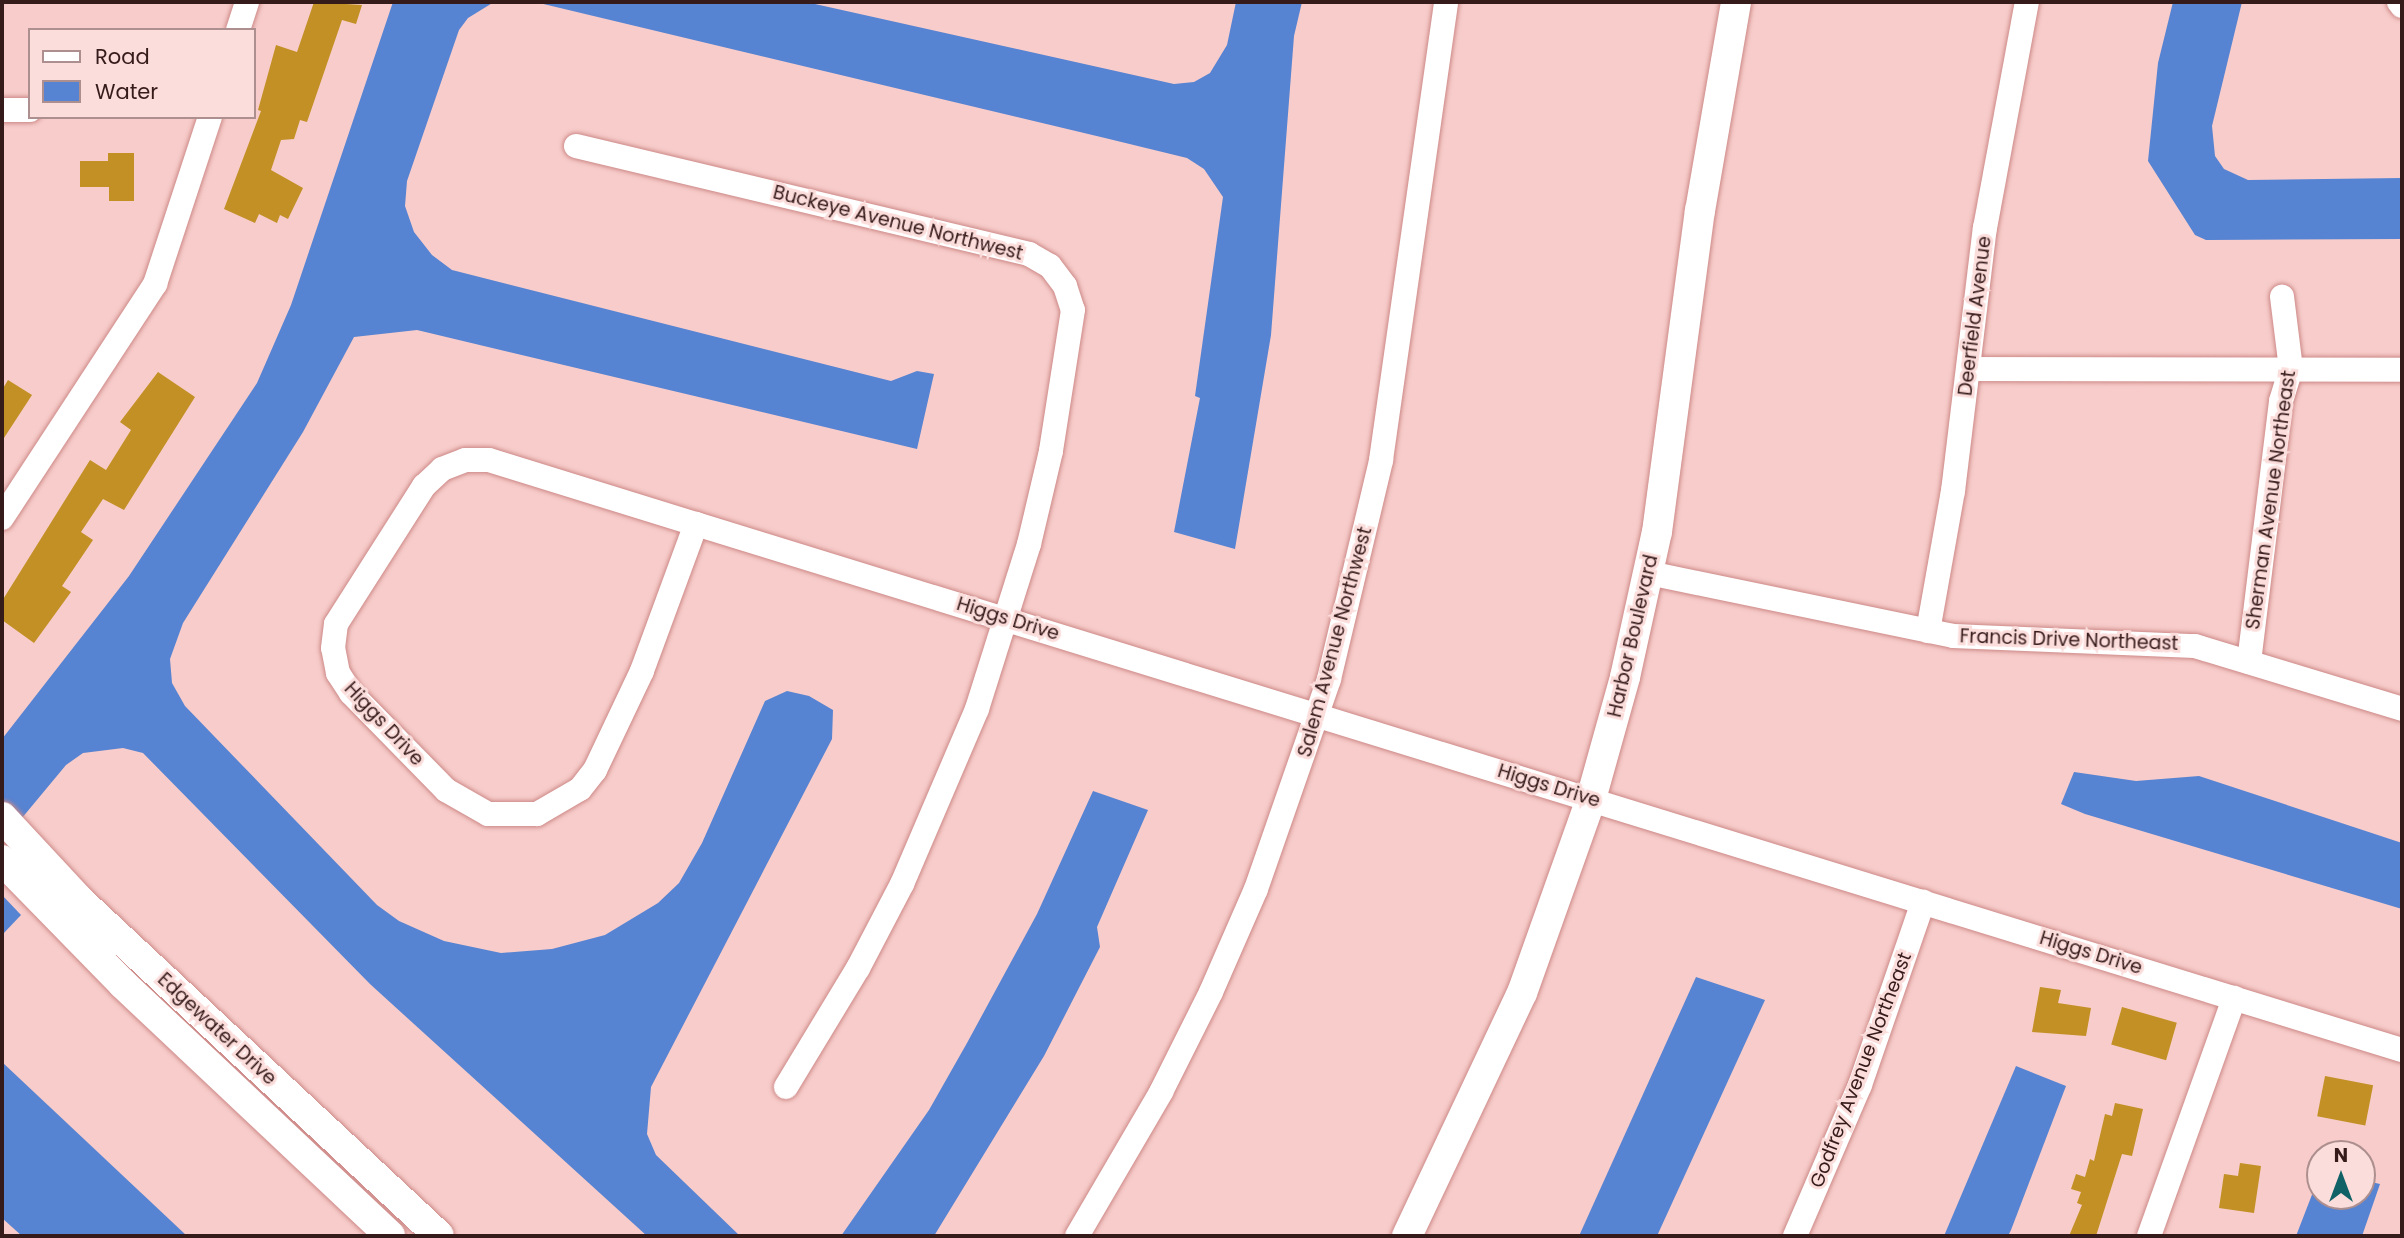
<!DOCTYPE html>
<html>
<head>
<meta charset="utf-8">
<style>
	body { margin:0 }
	#map { position:relative; width:2404px; height:1238px; overflow:hidden; background:#f7ccca; font-family:Poppins,sans-serif }
	div>[style] { position:absolute }
	[style*='--x'] { left:calc(var(--x)*1px); top:calc(var(--y)*1px); width:calc(var(--w)*1px); rotate:calc(var(--a)*1deg) }
	.water>* { inset:0; background:#5683d2 }
	.building>* { inset:0; background:#c29024; transform-origin:0 0 }
	.roads { filter:drop-shadow(0 0 2px #cc8987) drop-shadow(0 0 2px #cc8987) }
	.minor>* { height:24px; margin:-12px; padding:0 12px; transform-origin:12px; border-radius:12px; background:#fff }
	.tertiary>* { height:30px; margin:-15px; padding:0 15px; transform-origin:15px; border-radius:15px; background:#fff }
	span { translate:-50% -50%; white-space:nowrap; text-align:center; line-height:1.15; -webkit-text-stroke:6px #fbdddb; paint-order:stroke }
	.street-label { font-size:19px; color:#361b1b }
	.frame { position:absolute; inset:0; border:4px solid #361b1b; pointer-events:none }
	.legend { position:absolute; left:28px; top:28px; width:228px; height:91px; box-sizing:border-box; background:#fbdddb; border:2px solid #ac8f8e; margin:0; padding:9px 12px; list-style:none; font-size:21px; color:#361b1b }
	.legend li { display:flex; align-items:center; gap:14px; height:35px }
	.legend b { width:35px; border:2px solid #ac8f8e }
	.north { position:absolute; left:2306px; top:1140px; width:70px; height:70px; box-sizing:border-box; background:#fbdddb; border:2px solid #ac8f8e; border-radius:50%; rotate:0deg; font-size:19px; font-weight:700; line-height:28px; text-align:center; color:#361b1b }
	.north::after { content:''; display:block; margin:auto; width:24px; height:32px; background:#116266; clip-path:polygon(50% 0,100% 100%,50% 72%,0 100%) }
</style>
</head>
<body>
<div id="map">
	<div class="water">
		<i style="clip-path:polygon(393px 2px,494px 2px,468px 18px,459px 30px,407px 181px,405px 206px,414px 232px,432px 255px,452px 270px,891px 381px,917px 371px,934px 374px,917px 449px,417px 330px,354px 337px,303px 432px,183px 623px,170px 659px,172px 683px,185px 706px,377px 905px,399px 921px,444px 941px,501px 953px,552px 949px,605px 935px,658px 903px,679px 883px,702px 843px,765px 701px,787px 691px,809px 696px,833px 710px,832px 739px,651px 1087px,647px 1134px,656px 1155px,740px 1236px,647px 1236px,370px 984px,143px 753px,123px 748px,83px 753px,66px 765px,2px 842px,2px 739px,129px 576px,257px 383px,291px 305px)"></i>
		<i style="clip-path:polygon(535px 2px,806px 2px,1174px 84px,1194px 82px,1210px 73px,1227px 45px,1236px 2px,1302px 2px,1294px 36px,1271px 335px,1235px 549px,1174px 532px,1200px 398px,1195px 396px,1223px 197px,1204px 169px,1187px 158px,1105px 138px)"></i>
		<i style="clip-path:polygon(2173px 2px,2242px 2px,2212px 126px,2215px 156px,2224px 169px,2248px 180px,2402px 178px,2402px 239px,2206px 240px,2195px 235px,2148px 161px,2158px 63px)"></i>
		<i style="clip-path:polygon(2074px 772px,2136px 781px,2199px 776px,2402px 843px,2402px 909px,2085px 814px,2061px 804px)"></i>
		<i style="clip-path:polygon(1093px 791px,1148px 810px,1097px 927px,1100px 947px,1044px 1056px,934px 1236px,841px 1236px,929px 1110px,967px 1043px,1037px 914px)"></i>
		<i style="clip-path:polygon(2px 895px,21px 915px,2px 935px)"></i>
		<i style="clip-path:polygon(1696px 977px,1765px 1000px,1657px 1236px,1579px 1236px)"></i>
		<i style="clip-path:polygon(2px 1062px,187px 1236px,22px 1236px,2px 1218px)"></i>
		<i style="clip-path:polygon(2016px 1066px,2066px 1086px,2011px 1230px,2008px 1236px,1944px 1236px)"></i>
		<i style="clip-path:polygon(2320px 1174px,2320px 1196px,2362px 1196px,2362px 1180px,2380px 1184px,2362px 1236px,2296px 1236px)"></i>
	</div>
	<div class="building">
		<i style="clip-path:polygon(314px 2px,362px 5px,356px 24px,342px 20px,307px 122px,300px 120px,294px 139px,281px 140px,271px 170px,303px 188px,288px 219px,280px 215px,277px 223px,259px 214px,255px 223px,224px 209px,261px 111px,258px 110px,276px 45px,297px 52px)"></i>
		<i style="clip-path:polygon(108px 153px,134px 153px,134px 201px,109px 201px,109px 187px,80px 187px,80px 161px,108px 161px)"></i>
		<i style="clip-path:polygon(158px 372px,195px 397px,124px 510px,103px 499px,81px 532px,93px 540px,62px 586px,71px 592px,34px 643px,2px 620px,2px 601px,90px 460px,106px 470px,131px 430px,120px 422px)"></i>
		<i style="clip-path:polygon(8px 380px,32px 395px,2px 441px,2px 390px)"></i>
		<i style="clip-path:polygon(2040px 987px,2061px 990px,2058px 1003px,2091px 1008px,2086px 1036px,2032px 1032px)"></i>
		<i style="left:2122px;top:1007px;width:57px;height:39px;rotate:16deg"></i>
		<i style="left:2325px;top:1076px;width:49px;height:41px;rotate:11deg"></i>
		<i style="clip-path:polygon(2115px 1103px,2143px 1109px,2132px 1156px,2122px 1154px,2096px 1236px,2069px 1236px,2082px 1205px,2077px 1203px,2081px 1192px,2071px 1189px,2076px 1174px,2085px 1177px,2090px 1159px,2094px 1161px,2105px 1114px,2112px 1116px)"></i>
		<i style="clip-path:polygon(2240px 1163px,2261px 1166px,2254px 1213px,2219px 1208px,2224px 1174px,2238px 1176px)"></i>
	</div>
	<div class="roads">
		<div class="minor">
			<i style="--x:2399;--y:2;--w:5;--a:53"></i>
			<i style="--x:238;--y:30;--w:29;--a:-72"></i>
			<i style="--x:2;--y:110;--w:28;--a:0"></i>
			<i style="--x:576;--y:146;--w:466;--a:13.4"></i>
			<i style="--x:1029;--y:254;--w:24;--a:30"></i>
			<i style="--x:1050;--y:266;--w:25;--a:53"></i>
			<i style="--x:1065;--y:286;--w:25;--a:72"></i>
			<i style="--x:1073;--y:310;--w:143;--a:98.9"></i>
			<i style="--x:1051;--y:451;--w:96;--a:103.3"></i>
			<i style="--x:1029;--y:544;--w:173;--a:107.5"></i>
			<i style="--x:977;--y:709;--w:190;--a:113.2"></i>
			<i style="--x:902;--y:884;--w:95;--a:117.6"></i>
			<i style="--x:858;--y:968;--w:139;--a:121.2"></i>
			<i style="--x:1968;--y:369;--w:434;--a:0.1"></i>
			<i style="--x:465;--y:460;--w:24;--a:0"></i>
			<i style="--x:489;--y:460;--w:217;--a:17.2"></i>
			<i style="--x:696;--y:524;--w:157;--a:110.2"></i>
			<i style="--x:642;--y:671;--w:110;--a:115.4"></i>
			<i style="--x:595;--y:770;--w:24;--a:128"></i>
			<i style="--x:580;--y:789;--w:50;--a:149.8"></i>
			<i style="--x:537;--y:814;--w:49;--a:180"></i>
			<i style="--x:488;--y:814;--w:48;--a:-150.3"></i>
			<i style="--x:446;--y:790;--w:136;--a:-134.4"></i>
			<i style="--x:351;--y:693;--w:24;--a:-123"></i>
			<i style="--x:338;--y:673;--w:25;--a:-101"></i>
			<i style="--x:333;--y:648;--w:24;--a:-83"></i>
			<i style="--x:336;--y:624;--w:164;--a:-57.5"></i>
			<i style="--x:424;--y:486;--w:25;--a:-43"></i>
			<i style="--x:442;--y:469;--w:25;--a:-21"></i>
			<i style="--x:2;--y:518;--w:280;--a:-56.8"></i>
			<i style="--x:155;--y:284;--w:176;--a:-71.8"></i>
			<i style="--x:696;--y:524;--w:1785;--a:17.14"></i>
			<i style="--x:1649;--y:573;--w:310;--a:11.7"></i>
			<i style="--x:1953;--y:636;--w:242;--a:2.4"></i>
			<i style="--x:2195;--y:646;--w:216;--a:16.9"></i>
			<i style="--x:1928;--y:631;--w:142;--a:-79.9"></i>
			<i style="--x:1953;--y:491;--w:265;--a:-83.1"></i>
			<i style="--x:1985;--y:228;--w:230;--a:-79.5"></i>
			<i style="--x:2249;--y:662;--w:263;--a:-83"></i>
			<i style="--x:2281;--y:401;--w:34;--a:-73"></i>
			<i style="--x:2291;--y:369;--w:73;--a:-97.1"></i>
			<i style="--x:1077;--y:1236;--w:167;--a:-59.7"></i>
			<i style="--x:1161;--y:1092;--w:112;--a:-63.4"></i>
			<i style="--x:1211;--y:992;--w:112;--a:-66.4"></i>
			<i style="--x:1256;--y:889;--w:222;--a:-70.8"></i>
			<i style="--x:1329;--y:679;--w:225;--a:-76.6"></i>
			<i style="--x:1381;--y:460;--w:463;--a:-81.9"></i>
			<i style="--x:1795;--y:1236;--w:164;--a:-66.7"></i>
			<i style="--x:1860;--y:1085;--w:194;--a:-71"></i>
			<i style="--x:2149;--y:1236;--w:253;--a:-70.3"></i>
		</div>
		<div class="tertiary">
			<i style="--x:2;--y:817;--w:113;--a:47.1"></i>
			<i style="--x:79;--y:900;--w:492;--a:43"></i>
			<i style="--x:2;--y:860;--w:173;--a:45.7"></i>
			<i style="--x:123;--y:984;--w:367;--a:43.3"></i>
			<i style="--x:1407;--y:1236;--w:269;--a:-64.7"></i>
			<i style="--x:1522;--y:993;--w:206;--a:-70.4"></i>
			<i style="--x:1591;--y:799;--w:127;--a:-74.4"></i>
			<i style="--x:1625;--y:677;--w:148;--a:-77.6"></i>
			<i style="--x:1657;--y:532;--w:324;--a:-82.4"></i>
			<i style="--x:1700;--y:211;--w:212;--a:-80.2"></i>
		</div>
	</div>
	<div class="street-label">
		<span style="left:898px;top:223px;rotate:14deg">Buckeye Avenue Northwest</span>
		<span style="left:1975px;top:316px;rotate:-83deg">Deerfield Avenue</span>
		<span style="left:2271px;top:500px;rotate:-82deg">Sherman Avenue Northeast</span>
		<span style="left:1008px;top:619px;rotate:17deg">Higgs Drive</span>
		<span style="left:1633px;top:636px;rotate:-77deg">Harbor Boulevard</span>
		<span style="left:2069px;top:640px;rotate:2deg">Francis Drive Northeast</span>
		<span style="left:1335px;top:642px;rotate:-75deg">Salem Avenue Northwest</span>
		<span style="left:384px;top:724px;rotate:47deg">Higgs Drive</span>
		<span style="left:1549px;top:786px;rotate:17deg">Higgs Drive</span>
		<span style="left:2091px;top:953px;rotate:17deg">Higgs Drive</span>
		<span style="left:217px;top:1029px;rotate:43deg">Edgewater Drive</span>
		<span style="left:1861px;top:1070px;rotate:-69deg">Godfrey Avenue Northeast</span>
	</div>
	<div class="frame"></div>
	<ul class="legend">
	<li><b style="height:9px;background:#fff"></b>Road</li>
	<li><b style="height:19px;background:#5683d2"></b>Water</li>
	</ul>
	<div class="north">N</div>
</div>
</body>
</html>
